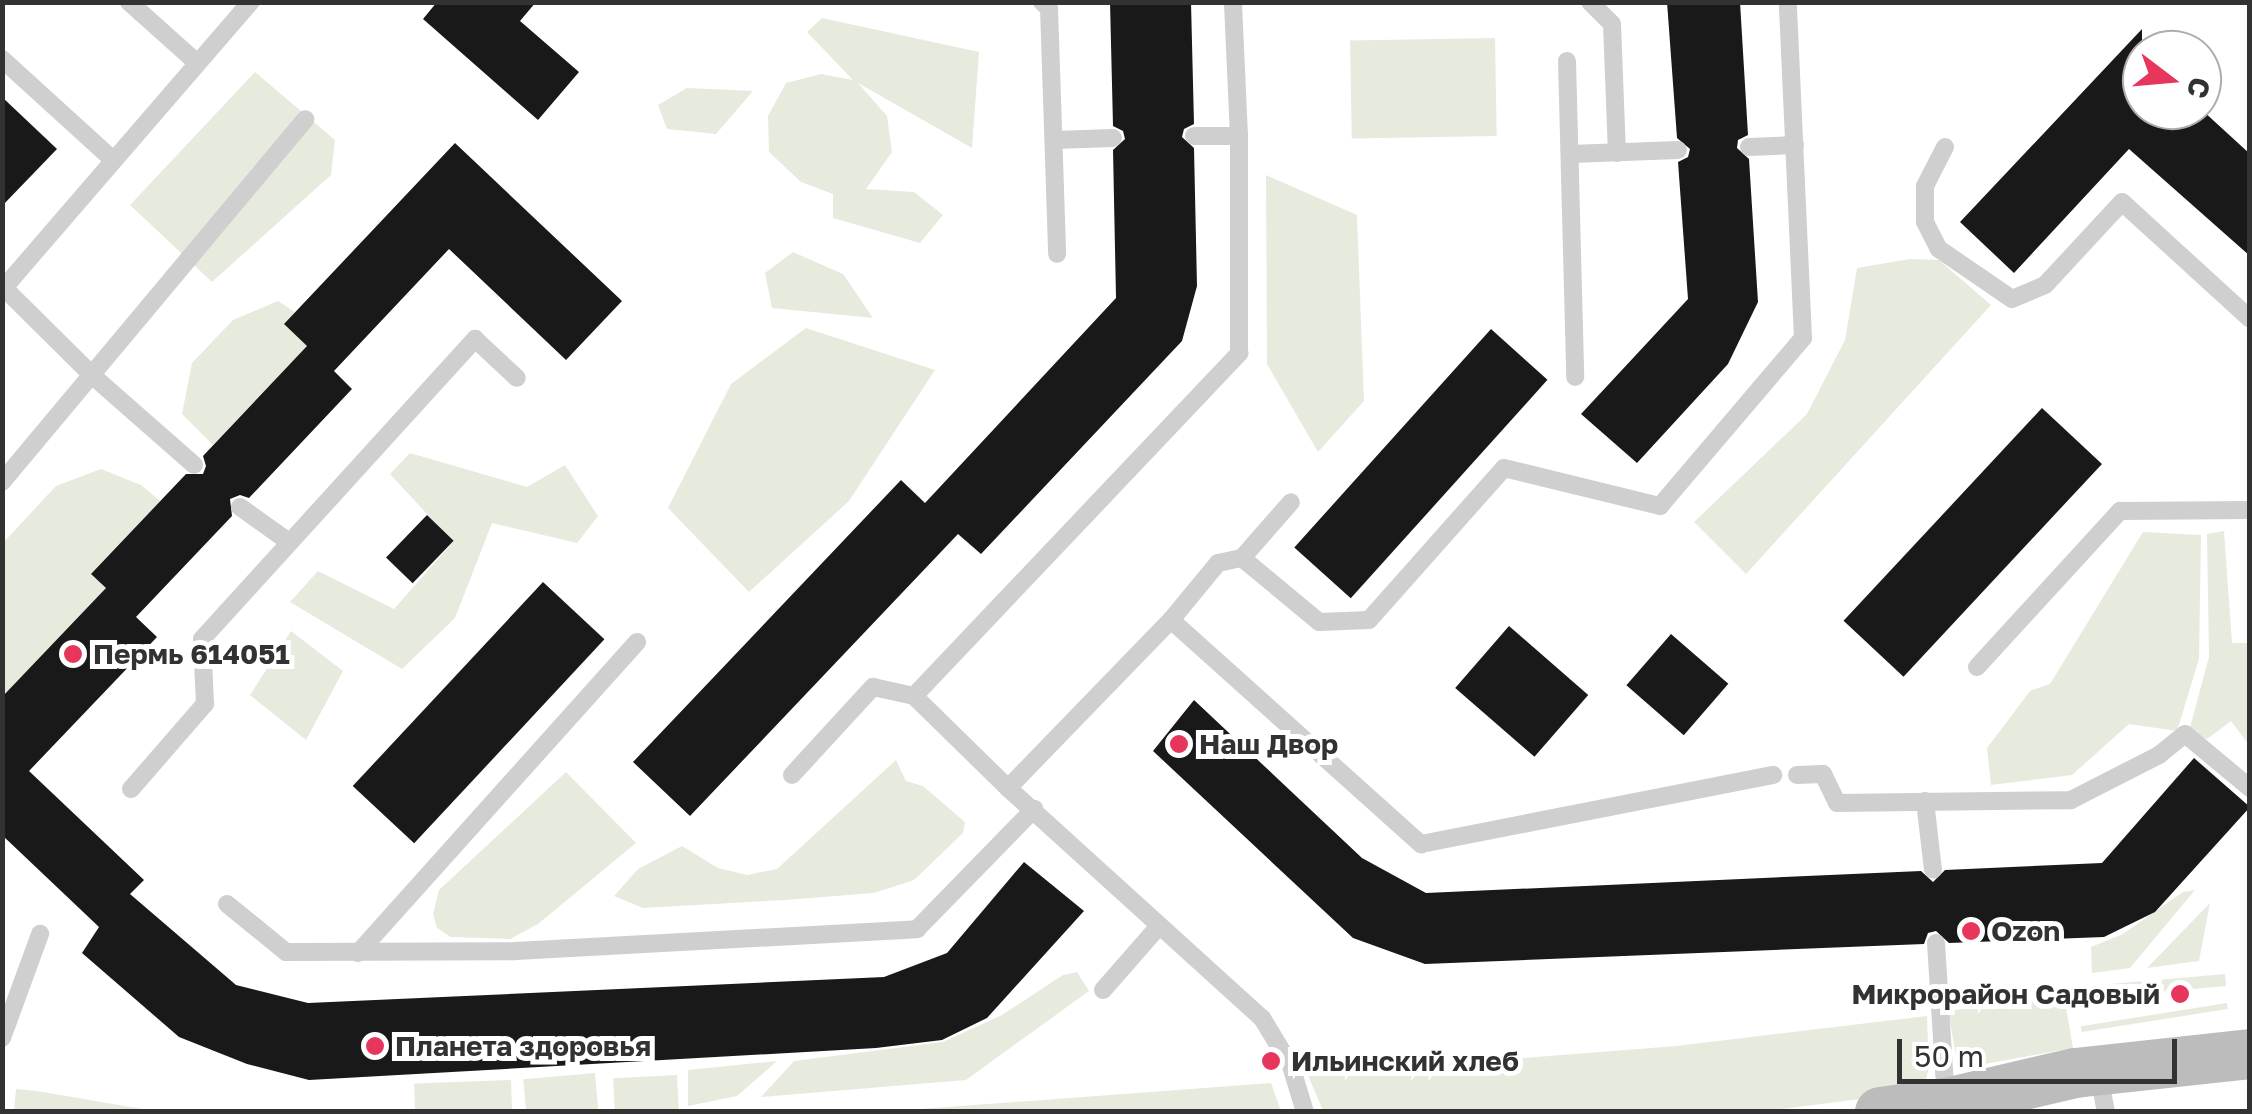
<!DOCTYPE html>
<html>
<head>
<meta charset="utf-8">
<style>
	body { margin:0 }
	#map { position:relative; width:2252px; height:1114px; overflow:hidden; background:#fff; font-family:"Golos Text",sans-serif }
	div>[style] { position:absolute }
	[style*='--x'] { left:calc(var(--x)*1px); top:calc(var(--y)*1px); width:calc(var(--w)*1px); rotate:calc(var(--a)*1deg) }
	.green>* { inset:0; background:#e7ebde; transform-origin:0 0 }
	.building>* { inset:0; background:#191919; transform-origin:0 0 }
	.lane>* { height:18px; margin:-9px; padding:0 9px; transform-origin:9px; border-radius:9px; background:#cfcfcf }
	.secondary>* { height:50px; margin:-25px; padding:0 25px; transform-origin:25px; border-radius:25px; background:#bcbcbc }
	.dots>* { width:28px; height:28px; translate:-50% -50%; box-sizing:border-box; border:5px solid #fff; border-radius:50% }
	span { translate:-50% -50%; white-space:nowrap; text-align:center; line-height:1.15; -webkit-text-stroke:10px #fff; paint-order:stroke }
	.poi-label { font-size:28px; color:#323232; font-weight:700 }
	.left { translate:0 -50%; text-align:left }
	.right { translate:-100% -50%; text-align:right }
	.frame { position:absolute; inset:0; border:5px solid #323232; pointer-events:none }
	.north { position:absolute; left:2122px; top:30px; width:100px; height:100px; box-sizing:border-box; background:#fff; border:2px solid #adadad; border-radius:50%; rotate:106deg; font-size:28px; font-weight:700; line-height:40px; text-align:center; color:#323232 }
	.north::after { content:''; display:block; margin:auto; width:35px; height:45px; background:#e7365b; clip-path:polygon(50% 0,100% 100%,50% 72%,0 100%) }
	.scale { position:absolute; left:1897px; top:1039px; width:280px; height:45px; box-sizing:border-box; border:5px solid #323232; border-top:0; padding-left:12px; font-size:30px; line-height:35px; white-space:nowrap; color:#323232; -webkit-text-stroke:8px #fff; paint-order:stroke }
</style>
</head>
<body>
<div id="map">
	<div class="green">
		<i style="clip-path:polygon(822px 18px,979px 52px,972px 148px,858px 83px,887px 116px,892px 152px,866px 189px,914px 192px,943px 215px,920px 243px,833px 218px,833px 194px,801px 182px,769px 152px,768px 116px,786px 83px,821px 74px,853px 80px,807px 32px)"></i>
		<i style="left:1495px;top:38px;width:98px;height:145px;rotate:89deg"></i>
		<i style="clip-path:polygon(255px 72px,335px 140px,331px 175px,212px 282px,130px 205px)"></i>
		<i style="clip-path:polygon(687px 88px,753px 91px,716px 134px,667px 129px,658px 105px)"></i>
		<i style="clip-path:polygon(1266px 175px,1357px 215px,1364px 401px,1318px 452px,1267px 364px)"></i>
		<i style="clip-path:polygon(793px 252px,843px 274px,873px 318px,772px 308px,765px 273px)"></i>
		<i style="clip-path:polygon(1910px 259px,1939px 260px,1991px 305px,1746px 574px,1694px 522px,1807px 414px,1845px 340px,1857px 268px)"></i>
		<i style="clip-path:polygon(278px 301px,295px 312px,284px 324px,307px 346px,213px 445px,182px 414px,192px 363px,233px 320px)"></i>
		<i style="clip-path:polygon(806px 328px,935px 370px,849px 501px,749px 592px,668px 508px,731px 384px)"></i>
		<i style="clip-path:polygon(410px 453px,527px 487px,565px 465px,598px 516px,577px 543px,492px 523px,455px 618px,402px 669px,290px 602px,318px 571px,394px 609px,453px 542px,390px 474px)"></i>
		<i style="clip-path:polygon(101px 469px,141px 485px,160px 501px,91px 574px,106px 588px,3px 697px,2px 544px,56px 486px)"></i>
		<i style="clip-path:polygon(2224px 531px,2232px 643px,2249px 643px,2249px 745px,2231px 721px,2207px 739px,2189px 731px,2209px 657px,2207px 534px)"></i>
		<i style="clip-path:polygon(2143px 532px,2201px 535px,2199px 659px,2177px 731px,2129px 724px,2072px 775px,1991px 785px,1987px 748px,2030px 691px,2050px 684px)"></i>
		<i style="clip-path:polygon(291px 631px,343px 671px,306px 740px,250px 695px)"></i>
		<i style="clip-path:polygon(896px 760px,906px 781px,923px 786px,965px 822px,963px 833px,914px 880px,874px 893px,785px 900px,643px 908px,614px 896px,638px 869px,682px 846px,718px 868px,747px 875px,777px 869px)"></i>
		<i style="clip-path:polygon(566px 772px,636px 843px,538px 924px,510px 939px,451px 937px,437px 928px,433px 914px,439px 890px)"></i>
		<i style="clip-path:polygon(2195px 890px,2130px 968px,2092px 973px,2091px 947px,2123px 934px,2183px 892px)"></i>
		<i style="clip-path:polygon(2210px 903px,2199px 961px,2147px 968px)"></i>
		<i style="clip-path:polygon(1077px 972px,1089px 991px,966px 1080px,761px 1097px,794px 1061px,943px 1042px,1002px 1015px,1063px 975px)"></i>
		<i style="left:2225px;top:974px;width:12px;height:152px;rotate:85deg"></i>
		<i style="clip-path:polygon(2064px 995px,2073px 1048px,1963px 1068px,1957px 1061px,1948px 1011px)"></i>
		<i style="left:2227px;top:1003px;width:6px;height:148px;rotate:81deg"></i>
		<i style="clip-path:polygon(1927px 1016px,1929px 1068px,1924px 1086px,1908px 1093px,1758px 1112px,1323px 1111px,1308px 1075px,1676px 1046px)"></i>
		<i style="clip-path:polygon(777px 1061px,737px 1096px,688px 1106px,688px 1070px)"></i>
		<i style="left:595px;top:1073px;width:38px;height:72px;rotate:85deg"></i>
		<i style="left:677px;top:1075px;width:34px;height:64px;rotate:87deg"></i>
		<i style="left:511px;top:1080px;width:31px;height:97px;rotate:88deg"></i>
		<i style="clip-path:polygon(1271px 1083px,1281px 1111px,893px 1111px)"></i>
		<i style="clip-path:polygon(16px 1089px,37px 1091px,154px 1111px,14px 1111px)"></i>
	</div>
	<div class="building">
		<i style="clip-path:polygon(437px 2px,536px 2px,520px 21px,579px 72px,538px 120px,423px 19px)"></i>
		<i style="clip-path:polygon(1110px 2px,1191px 2px,1194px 124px,1184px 129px,1182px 137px,1194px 148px,1197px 286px,1182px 341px,981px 554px,958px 534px,690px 816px,633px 762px,901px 480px,925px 503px,1116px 298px,1113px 150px,1125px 139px,1123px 131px,1113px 126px)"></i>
		<i style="clip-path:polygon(1667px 2px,1740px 2px,1748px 135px,1738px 140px,1737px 148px,1749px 159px,1758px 302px,1728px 364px,1637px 463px,1581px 414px,1688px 299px,1678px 162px,1688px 157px,1690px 149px,1677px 138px)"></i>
		<i style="clip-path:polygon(2142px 29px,2142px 110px,2202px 110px,2250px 154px,2250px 256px,2129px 149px,2014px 273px,1960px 222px)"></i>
		<i style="clip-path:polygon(2px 97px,57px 149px,2px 206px)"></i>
		<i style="clip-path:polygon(455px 143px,622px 301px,566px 360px,449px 249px,334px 371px,352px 389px,249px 498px,240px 495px,230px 499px,232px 516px,136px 617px,157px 637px,29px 771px,144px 880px,130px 894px,236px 985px,308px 1003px,884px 977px,947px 953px,1024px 862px,1084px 911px,987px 1018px,942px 1040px,876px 1048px,309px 1080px,247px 1064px,179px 1037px,82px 953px,99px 927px,2px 835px,2px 697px,106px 588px,91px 574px,186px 474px,203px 474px,206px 466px,203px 456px,307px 346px,284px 324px)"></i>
		<i style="left:1491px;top:329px;width:76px;height:294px;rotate:42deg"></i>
		<i style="left:2042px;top:408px;width:82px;height:291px;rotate:43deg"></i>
		<i style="left:427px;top:515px;width:37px;height:59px;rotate:44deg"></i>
		<i style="left:543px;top:582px;width:84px;height:279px;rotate:43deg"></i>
		<i style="left:1509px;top:626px;width:105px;height:82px;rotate:41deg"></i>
		<i style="left:1671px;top:634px;width:76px;height:68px;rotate:41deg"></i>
		<i style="clip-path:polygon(1194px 700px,1362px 858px,1426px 893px,1921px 871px,1933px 882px,1945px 870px,2102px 863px,2194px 758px,2250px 807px,2155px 912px,2104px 937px,1949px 943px,1936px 931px,1928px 933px,1924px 944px,1425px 964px,1353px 938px,1153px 751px)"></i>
	</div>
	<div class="lane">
		<i style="--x:129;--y:2;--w:90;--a:41.8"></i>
		<i style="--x:1042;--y:2;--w:9;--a:41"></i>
		<i style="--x:1049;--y:8;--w:246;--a:88.1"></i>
		<i style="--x:1590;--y:2;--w:31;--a:45"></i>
		<i style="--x:1612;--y:24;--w:129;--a:87.8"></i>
		<i style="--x:2;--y:59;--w:150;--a:42.3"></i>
		<i style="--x:1567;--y:61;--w:316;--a:88.5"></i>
		<i style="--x:1194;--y:136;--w:45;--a:0"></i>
		<i style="--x:1055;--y:140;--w:58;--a:-2"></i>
		<i style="--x:1749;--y:147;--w:46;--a:-2.5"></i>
		<i style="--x:1945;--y:147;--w:44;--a:117.1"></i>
		<i style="--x:1925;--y:186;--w:36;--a:90"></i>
		<i style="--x:1925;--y:222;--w:30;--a:63"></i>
		<i style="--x:1939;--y:249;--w:88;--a:34.4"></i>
		<i style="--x:2012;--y:299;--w:36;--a:-23"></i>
		<i style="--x:2045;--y:285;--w:113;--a:-47.1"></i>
		<i style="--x:2122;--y:202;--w:173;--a:42.4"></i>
		<i style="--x:1571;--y:154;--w:107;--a:-2.1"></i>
		<i style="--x:2;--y:286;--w:129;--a:44.7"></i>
		<i style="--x:94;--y:377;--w:133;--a:41.3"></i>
		<i style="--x:2;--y:290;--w:381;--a:-49.2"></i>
		<i style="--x:2;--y:482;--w:473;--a:-50.1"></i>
		<i style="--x:240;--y:507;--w:60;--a:35.5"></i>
		<i style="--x:1242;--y:558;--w:100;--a:39.7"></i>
		<i style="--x:1319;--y:622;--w:50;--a:-2.3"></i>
		<i style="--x:1369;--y:620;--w:203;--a:-48.4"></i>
		<i style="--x:1504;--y:468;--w:161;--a:13.7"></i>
		<i style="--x:1660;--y:506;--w:221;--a:-49.6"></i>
		<i style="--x:1803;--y:338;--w:336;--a:-92.6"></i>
		<i style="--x:1171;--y:620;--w:336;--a:41.9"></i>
		<i style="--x:1421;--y:844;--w:359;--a:-11.1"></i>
		<i style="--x:1977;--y:667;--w:212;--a:-47.5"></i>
		<i style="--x:2120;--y:511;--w:130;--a:-0.4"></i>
		<i style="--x:914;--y:696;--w:132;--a:44.4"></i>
		<i style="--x:1008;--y:788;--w:343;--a:42.2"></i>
		<i style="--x:1262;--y:1018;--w:56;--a:58.9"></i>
		<i style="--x:1291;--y:1066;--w:48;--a:73.1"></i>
		<i style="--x:792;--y:775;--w:120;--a:-47.4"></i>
		<i style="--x:873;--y:687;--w:42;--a:12.4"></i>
		<i style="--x:914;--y:696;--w:473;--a:-46.5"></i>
		<i style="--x:1239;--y:353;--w:217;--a:-90"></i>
		<i style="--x:1239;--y:136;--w:134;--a:-92.6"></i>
		<i style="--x:1797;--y:775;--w:26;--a:-2"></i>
		<i style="--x:1823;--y:774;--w:32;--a:64"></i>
		<i style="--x:1837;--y:803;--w:234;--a:-0.7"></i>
		<i style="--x:2071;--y:800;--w:99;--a:-27.1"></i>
		<i style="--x:2159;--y:755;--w:33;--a:-39"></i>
		<i style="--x:2185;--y:734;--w:85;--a:39.7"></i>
		<i style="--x:1008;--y:788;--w:234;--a:-45.9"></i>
		<i style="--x:1171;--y:620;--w:74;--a:-50.5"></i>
		<i style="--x:1218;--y:563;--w:25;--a:-12"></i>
		<i style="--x:1242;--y:558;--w:74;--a:-48.8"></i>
		<i style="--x:131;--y:789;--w:113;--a:-49"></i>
		<i style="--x:205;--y:704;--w:65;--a:-92.6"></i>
		<i style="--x:202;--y:639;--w:406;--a:-47.7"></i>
		<i style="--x:475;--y:339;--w:57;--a:42.9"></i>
		<i style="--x:1925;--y:801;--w:69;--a:83.4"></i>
		<i style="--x:227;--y:904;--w:76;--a:39.1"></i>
		<i style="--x:286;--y:952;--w:230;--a:-0.2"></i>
		<i style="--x:516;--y:951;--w:402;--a:-3.1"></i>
		<i style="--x:917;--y:929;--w:168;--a:-45.7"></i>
		<i style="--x:1936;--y:943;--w:158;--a:86.4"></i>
		<i style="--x:358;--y:953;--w:418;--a:-48.1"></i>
		<i style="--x:1103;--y:990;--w:85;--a:-48.8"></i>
		<i style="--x:2;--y:1038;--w:111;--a:-69.9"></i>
		<i style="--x:2098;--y:1071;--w:42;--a:79"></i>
	</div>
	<div class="secondary">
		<i style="--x:1880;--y:1112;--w:67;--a:-7.8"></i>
		<i style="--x:1946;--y:1103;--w:132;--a:-13.1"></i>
		<i style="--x:2075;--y:1073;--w:176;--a:-6.2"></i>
	</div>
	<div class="dots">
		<i style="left:73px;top:654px;background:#e7365b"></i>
		<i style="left:1179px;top:744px;background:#e7365b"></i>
		<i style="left:1971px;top:931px;background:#e7365b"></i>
		<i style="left:2180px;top:994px;background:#e7365b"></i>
		<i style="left:375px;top:1046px;background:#e7365b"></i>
		<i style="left:1271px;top:1061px;background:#e7365b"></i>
	</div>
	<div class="poi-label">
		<span class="left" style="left:93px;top:654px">Пермь 614051</span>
		<span class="left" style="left:1199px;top:744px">Наш Двор</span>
		<span class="left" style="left:1991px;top:931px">Ozon</span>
		<span class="right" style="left:2160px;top:994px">Микрорайон Садовый</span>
		<span class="left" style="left:395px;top:1046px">Планета здоровья</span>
		<span class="left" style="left:1291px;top:1061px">Ильинский хлеб</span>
	</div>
	<div class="frame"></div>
	<div class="north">С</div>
	<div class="scale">50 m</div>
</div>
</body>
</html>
